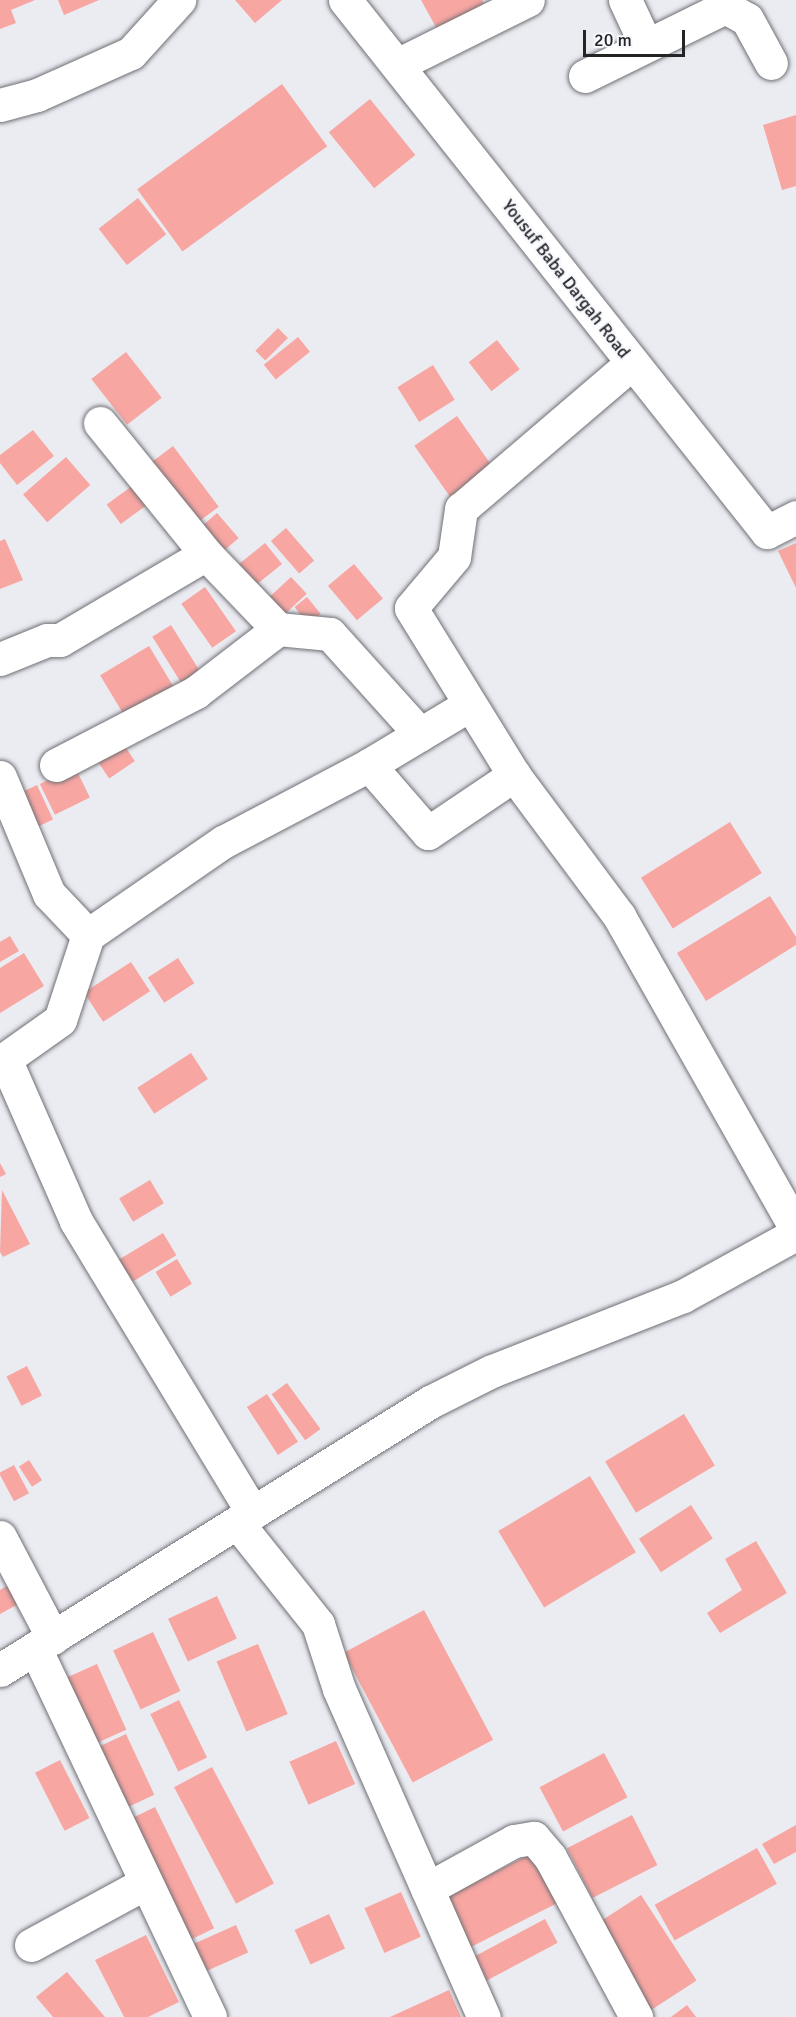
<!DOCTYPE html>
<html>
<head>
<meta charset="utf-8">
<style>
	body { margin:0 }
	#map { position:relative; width:796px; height:2017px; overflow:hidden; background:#ebecf2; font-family:Signika,sans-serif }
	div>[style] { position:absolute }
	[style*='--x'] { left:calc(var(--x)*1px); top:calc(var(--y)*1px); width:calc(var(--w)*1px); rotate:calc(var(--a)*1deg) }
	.building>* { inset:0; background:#f7a6a2; transform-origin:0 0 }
	.roads { filter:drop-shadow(0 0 2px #6f7075) drop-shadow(0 0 2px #6f7075) }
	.minor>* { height:33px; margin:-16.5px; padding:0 16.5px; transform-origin:16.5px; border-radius:16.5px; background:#fff }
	span { translate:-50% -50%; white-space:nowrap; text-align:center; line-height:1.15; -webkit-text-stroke:5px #f8f9fe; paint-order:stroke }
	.street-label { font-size:18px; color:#232426 }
	.scale { position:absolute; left:583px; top:30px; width:102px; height:27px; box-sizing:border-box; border:3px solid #232426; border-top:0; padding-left:8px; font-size:18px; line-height:21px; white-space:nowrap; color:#232426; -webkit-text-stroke:4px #f8f9fe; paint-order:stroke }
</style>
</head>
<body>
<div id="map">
	<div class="building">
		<i style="clip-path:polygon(0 0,35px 0,11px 10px,16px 23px,0 29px)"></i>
		<i style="clip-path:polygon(58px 0,99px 0,64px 15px)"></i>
		<i style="clip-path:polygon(235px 0,282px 0,255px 23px)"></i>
		<i style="clip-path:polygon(421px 0,482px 0,485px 5px,437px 29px)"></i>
		<i style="left:282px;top:84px;width:77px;height:179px;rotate:54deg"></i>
		<i style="left:370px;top:99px;width:72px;height:53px;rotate:51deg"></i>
		<i style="clip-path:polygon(796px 115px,796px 186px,782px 190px,763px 125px)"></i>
		<i style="left:138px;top:198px;width:46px;height:50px;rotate:52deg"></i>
		<i style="left:278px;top:328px;width:14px;height:32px;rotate:45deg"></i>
		<i style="left:298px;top:337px;width:19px;height:44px;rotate:51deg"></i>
		<i style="left:497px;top:340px;width:37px;height:36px;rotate:52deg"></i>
		<i style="left:126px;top:352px;width:58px;height:44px;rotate:52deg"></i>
		<i style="left:433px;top:365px;width:41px;height:42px;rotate:58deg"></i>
		<i style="left:457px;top:416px;width:71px;height:52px;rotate:55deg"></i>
		<i style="clip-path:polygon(33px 430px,54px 456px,17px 485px,0 463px,0 455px)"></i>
		<i style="left:173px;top:446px;width:76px;height:31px;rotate:53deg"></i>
		<i style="left:66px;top:457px;width:37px;height:57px;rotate:49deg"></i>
		<i style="left:139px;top:481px;width:24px;height:40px;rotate:54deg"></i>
		<i style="left:217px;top:513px;width:33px;height:26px;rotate:49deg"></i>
		<i style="left:286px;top:528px;width:43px;height:20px;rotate:49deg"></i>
		<i style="clip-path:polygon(5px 539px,23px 580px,0 589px,0 541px)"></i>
		<i style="left:265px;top:543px;width:27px;height:33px;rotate:51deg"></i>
		<i style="clip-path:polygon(796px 543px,796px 588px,778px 551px)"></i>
		<i style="left:354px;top:564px;width:45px;height:34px;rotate:50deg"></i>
		<i style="left:291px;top:577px;width:23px;height:32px;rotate:47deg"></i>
		<i style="left:205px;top:587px;width:54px;height:29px;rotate:55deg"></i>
		<i style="left:307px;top:597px;width:22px;height:16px;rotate:51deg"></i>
		<i style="left:171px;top:625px;width:54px;height:22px;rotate:58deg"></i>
		<i style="left:149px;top:646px;width:52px;height:57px;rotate:59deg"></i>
		<i style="left:122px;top:742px;width:23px;height:31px;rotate:56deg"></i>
		<i style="left:75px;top:767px;width:34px;height:39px;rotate:64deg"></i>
		<i style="left:37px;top:785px;width:38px;height:23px;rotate:65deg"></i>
		<i style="left:730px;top:822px;width:60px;height:105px;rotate:58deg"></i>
		<i style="clip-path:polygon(770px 896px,796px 937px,796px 945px,706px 1001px,677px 953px)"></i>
		<i style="clip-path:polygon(10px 936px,19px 951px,0 962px,0 942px)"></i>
		<i style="clip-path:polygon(24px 953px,44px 986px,0 1013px,0 968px)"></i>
		<i style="left:178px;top:958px;width:30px;height:36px;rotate:57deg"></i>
		<i style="left:131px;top:962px;width:35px;height:56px;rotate:57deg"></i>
		<i style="left:191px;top:1053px;width:31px;height:64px;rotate:57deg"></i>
		<i style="clip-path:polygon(0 1163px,6px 1174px,0 1177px)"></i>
		<i style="left:150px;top:1180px;width:27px;height:36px;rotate:59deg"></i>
		<i style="clip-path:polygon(2px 1190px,30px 1244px,3px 1257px,0 1252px)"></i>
		<i style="left:163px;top:1233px;width:26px;height:61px;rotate:59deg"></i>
		<i style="left:177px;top:1259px;width:29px;height:25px;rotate:59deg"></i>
		<i style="left:27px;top:1366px;width:33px;height:23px;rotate:63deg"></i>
		<i style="left:287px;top:1383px;width:57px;height:19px;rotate:54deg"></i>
		<i style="left:267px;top:1394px;width:57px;height:24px;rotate:57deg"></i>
		<i style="left:684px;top:1414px;width:60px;height:92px;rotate:59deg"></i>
		<i style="left:29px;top:1460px;width:24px;height:12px;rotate:57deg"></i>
		<i style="left:14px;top:1465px;width:32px;height:17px;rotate:62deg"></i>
		<i style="left:590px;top:1476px;width:89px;height:107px;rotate:59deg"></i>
		<i style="left:691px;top:1505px;width:40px;height:62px;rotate:57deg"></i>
		<i style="clip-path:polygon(756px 1541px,787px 1593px,720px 1633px,707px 1613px,742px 1590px,725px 1559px)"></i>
		<i style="clip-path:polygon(12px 1583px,22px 1602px,0 1614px,0 1590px)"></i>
		<i style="left:217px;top:1596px;width:47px;height:54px;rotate:65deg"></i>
		<i style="left:424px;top:1610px;width:147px;height:91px;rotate:62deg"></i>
		<i style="left:153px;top:1632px;width:65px;height:44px;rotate:65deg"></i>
		<i style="left:258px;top:1644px;width:76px;height:45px;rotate:67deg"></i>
		<i style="left:97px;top:1664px;width:72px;height:44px;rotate:66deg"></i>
		<i style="left:179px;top:1700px;width:64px;height:32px;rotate:64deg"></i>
		<i style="left:126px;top:1734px;width:67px;height:36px;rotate:65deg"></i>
		<i style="left:336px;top:1741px;width:47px;height:51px;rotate:66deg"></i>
		<i style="left:604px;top:1753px;width:50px;height:73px;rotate:62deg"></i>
		<i style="left:60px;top:1760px;width:65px;height:28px;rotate:63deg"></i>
		<i style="left:212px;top:1767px;width:132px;height:43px;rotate:62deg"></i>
		<i style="left:155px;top:1807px;width:135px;height:28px;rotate:64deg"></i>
		<i style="left:632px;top:1815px;width:56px;height:73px;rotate:63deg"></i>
		<i style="clip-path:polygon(796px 1825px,796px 1852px,774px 1864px,762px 1844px)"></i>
		<i style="left:757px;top:1848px;width:41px;height:117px;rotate:61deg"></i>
		<i style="left:534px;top:1852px;width:56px;height:103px;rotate:63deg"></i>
		<i style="left:401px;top:1892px;width:49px;height:40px;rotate:66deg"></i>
		<i style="left:641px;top:1895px;width:102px;height:56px;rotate:57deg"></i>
		<i style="left:329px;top:1914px;width:38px;height:38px;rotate:65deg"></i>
		<i style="left:545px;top:1919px;width:27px;height:91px;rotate:62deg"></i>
		<i style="left:236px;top:1925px;width:30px;height:48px;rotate:66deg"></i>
		<i style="clip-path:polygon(146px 1935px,179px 2002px,148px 2017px,124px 2017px,95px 1960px)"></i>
		<i style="clip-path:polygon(67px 1972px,105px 2017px,53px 2017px,36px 1997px)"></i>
		<i style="clip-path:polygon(449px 1990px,461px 2017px,390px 2017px)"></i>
		<i style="clip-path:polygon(687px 2005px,696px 2017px,671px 2017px)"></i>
	</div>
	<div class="roads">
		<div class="minor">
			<i style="--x:345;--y:0;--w:679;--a:51.58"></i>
			<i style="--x:767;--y:532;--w:33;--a:-27"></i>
			<i style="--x:625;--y:0;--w:50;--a:65"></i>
			<i style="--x:397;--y:65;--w:146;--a:-26.4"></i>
			<i style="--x:585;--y:76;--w:156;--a:-26.2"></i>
			<i style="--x:725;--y:7;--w:25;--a:29"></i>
			<i style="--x:747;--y:19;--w:50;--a:61.4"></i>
			<i style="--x:0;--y:105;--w:38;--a:-15"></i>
			<i style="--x:37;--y:95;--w:103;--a:-24.1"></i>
			<i style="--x:131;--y:53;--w:72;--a:-47.8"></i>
			<i style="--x:100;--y:423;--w:169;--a:51"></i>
			<i style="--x:206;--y:554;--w:104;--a:46.2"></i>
			<i style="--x:0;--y:659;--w:51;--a:-22"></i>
			<i style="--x:47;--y:640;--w:13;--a:0"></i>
			<i style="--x:60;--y:640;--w:169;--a:-30.5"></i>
			<i style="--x:56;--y:765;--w:158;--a:-27.5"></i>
			<i style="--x:196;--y:692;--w:103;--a:-37.5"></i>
			<i style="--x:278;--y:629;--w:52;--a:5.5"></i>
			<i style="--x:330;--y:634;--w:135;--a:48"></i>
			<i style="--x:369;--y:765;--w:117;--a:-31"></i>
			<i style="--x:514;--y:775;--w:196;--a:-121.7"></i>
			<i style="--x:411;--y:608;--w:67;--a:-49.9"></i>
			<i style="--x:454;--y:557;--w:49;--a:-81.7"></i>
			<i style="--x:461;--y:509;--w:225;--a:-40.5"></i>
			<i style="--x:0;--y:777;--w:127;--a:67.3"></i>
			<i style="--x:49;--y:894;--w:57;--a:46.4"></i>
			<i style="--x:88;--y:935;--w:89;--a:108.2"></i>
			<i style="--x:60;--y:1020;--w:67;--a:144.7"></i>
			<i style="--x:5;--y:1059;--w:177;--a:66.3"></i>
			<i style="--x:76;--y:1221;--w:341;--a:58.8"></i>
			<i style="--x:88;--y:935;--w:164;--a:-34.6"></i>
			<i style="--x:223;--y:842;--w:165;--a:-27.8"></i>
			<i style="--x:369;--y:765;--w:90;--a:49.1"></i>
			<i style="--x:428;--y:833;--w:104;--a:-34"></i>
			<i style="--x:514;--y:775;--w:176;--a:53.3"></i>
			<i style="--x:619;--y:916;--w:360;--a:60.5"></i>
			<i style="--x:239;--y:1525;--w:127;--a:51.4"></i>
			<i style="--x:318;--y:1624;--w:68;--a:72.1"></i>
			<i style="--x:339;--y:1689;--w:359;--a:66.2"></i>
			<i style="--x:0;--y:1537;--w:114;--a:62.3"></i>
			<i style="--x:35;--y:1648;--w:408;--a:64.6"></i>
			<i style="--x:0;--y:1670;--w:507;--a:-31.93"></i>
			<i style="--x:430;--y:1402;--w:69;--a:-26.6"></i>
			<i style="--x:492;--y:1371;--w:205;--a:-21.4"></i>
			<i style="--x:683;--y:1296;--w:129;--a:-28.8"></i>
			<i style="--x:427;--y:1889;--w:99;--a:-28.9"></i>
			<i style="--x:514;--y:1841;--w:20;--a:-9"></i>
			<i style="--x:534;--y:1838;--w:25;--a:50"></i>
			<i style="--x:550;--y:1857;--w:182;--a:61.7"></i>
			<i style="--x:31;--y:1945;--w:130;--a:-28.5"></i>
		</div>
	</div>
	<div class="street-label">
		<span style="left:566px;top:279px;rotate:52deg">Yousuf Baba Dargah Road</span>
	</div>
	<div class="scale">20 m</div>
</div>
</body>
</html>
